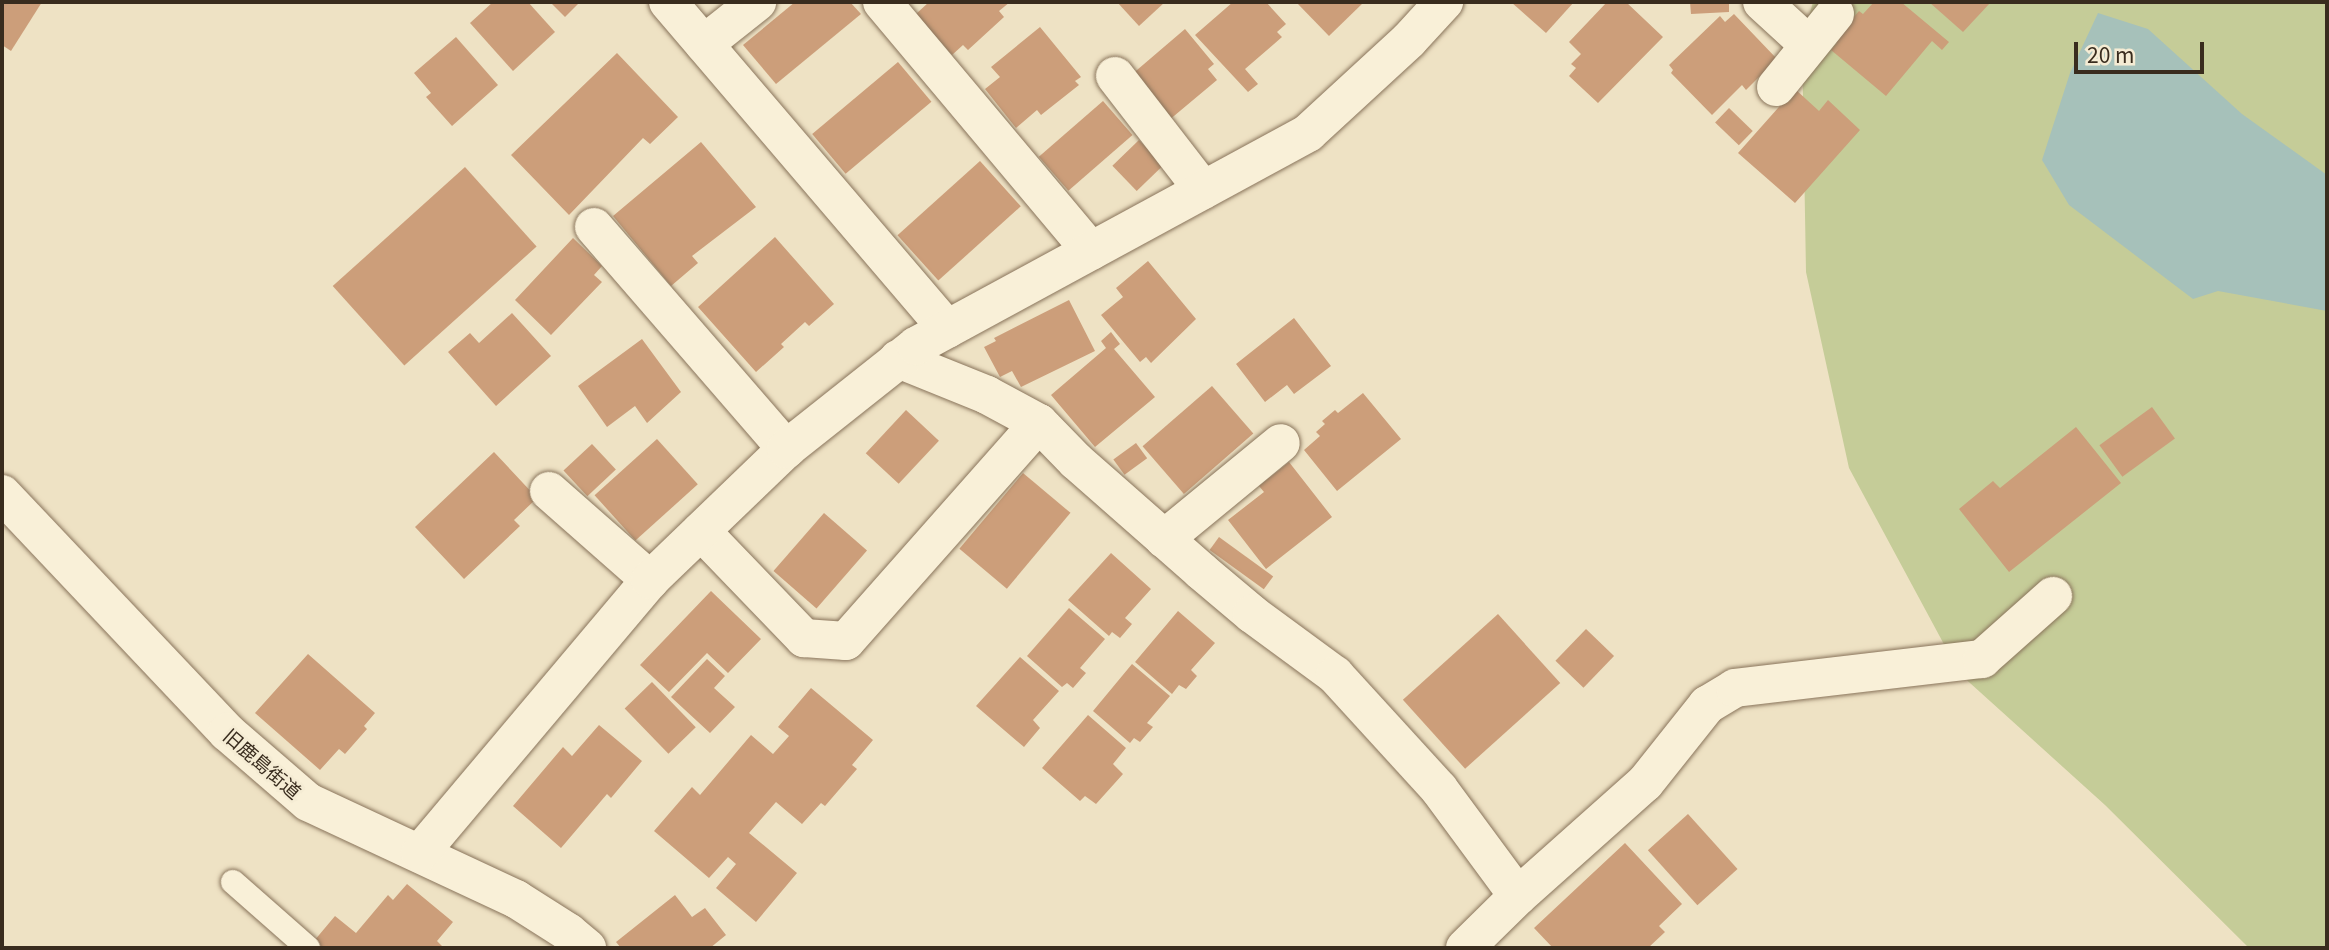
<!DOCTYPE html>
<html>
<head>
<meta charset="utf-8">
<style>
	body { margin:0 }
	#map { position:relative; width:2329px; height:950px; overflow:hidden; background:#eee2c4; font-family:Georgia,"Noto Sans JP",serif }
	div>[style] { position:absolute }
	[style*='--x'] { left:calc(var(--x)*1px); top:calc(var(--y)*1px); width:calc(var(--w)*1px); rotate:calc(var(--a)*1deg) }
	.green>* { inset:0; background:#c5cc98 }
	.water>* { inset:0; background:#a6c1ba }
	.building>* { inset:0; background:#cc9e7a; transform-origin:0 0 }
	.roads { filter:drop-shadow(0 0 2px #89745b) drop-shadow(0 0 2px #89745b) }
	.service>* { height:24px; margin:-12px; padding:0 12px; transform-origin:12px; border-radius:12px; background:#f9f0d8 }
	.minor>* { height:38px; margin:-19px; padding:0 19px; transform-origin:19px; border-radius:19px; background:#f9f0d8 }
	span { translate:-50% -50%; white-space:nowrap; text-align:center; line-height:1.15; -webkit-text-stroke:5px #f5ecd4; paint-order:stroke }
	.street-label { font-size:19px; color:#392c1e }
	.frame { position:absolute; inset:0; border:4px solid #392c1e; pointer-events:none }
	.scale { position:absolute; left:2074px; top:42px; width:130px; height:32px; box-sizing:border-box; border:4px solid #392c1e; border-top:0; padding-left:9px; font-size:21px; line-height:24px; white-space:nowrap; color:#392c1e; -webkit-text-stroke:5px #f5ecd4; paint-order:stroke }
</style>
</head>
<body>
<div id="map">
	<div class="green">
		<i style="clip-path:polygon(1813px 2px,2327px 2px,2327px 948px,2249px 948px,2105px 805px,1960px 674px,1849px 468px,1806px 272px,1802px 42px)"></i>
	</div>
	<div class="water">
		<i style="clip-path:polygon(2098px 13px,2148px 29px,2242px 114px,2327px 175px,2327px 311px,2218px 291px,2193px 299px,2069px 205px,2042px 160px,2070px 73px)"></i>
	</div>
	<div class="building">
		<i style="clip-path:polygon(2px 2px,42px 2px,11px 51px,2px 45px)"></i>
		<i style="clip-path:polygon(493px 2px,528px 2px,555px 32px,513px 71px,470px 23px)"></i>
		<i style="clip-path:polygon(550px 2px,580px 2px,565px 17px)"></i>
		<i style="clip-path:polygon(795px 2px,850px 2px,861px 14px,776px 84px,743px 45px)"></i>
		<i style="clip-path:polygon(929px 2px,1010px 2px,999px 11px,1004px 17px,968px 50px,963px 45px,952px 55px,916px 14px)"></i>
		<i style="clip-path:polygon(1117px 2px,1165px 2px,1139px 26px)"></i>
		<i style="clip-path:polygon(1233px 2px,1266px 2px,1286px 24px,1277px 32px,1282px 37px,1245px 69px,1258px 84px,1248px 92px,1195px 35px)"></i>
		<i style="clip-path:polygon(1296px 2px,1364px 2px,1329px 36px)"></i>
		<i style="clip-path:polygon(1511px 2px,1574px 2px,1546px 33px)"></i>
		<i style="clip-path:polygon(1607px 2px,1626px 2px,1663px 37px,1598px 103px,1569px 76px,1576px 68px,1571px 64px,1581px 54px,1569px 42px)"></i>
		<i style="clip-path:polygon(1690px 2px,1729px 2px,1729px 12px,1691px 14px)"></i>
		<i style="clip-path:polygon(1874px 2px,1901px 2px,1949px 42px,1942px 50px,1932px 41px,1886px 96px,1831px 50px,1837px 43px,1834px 40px,1859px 11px,1863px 14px)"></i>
		<i style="clip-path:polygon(1929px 2px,1991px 2px,1963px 32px)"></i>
		<i style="clip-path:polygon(1734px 14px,1777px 59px,1746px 90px,1742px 85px,1712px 115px,1671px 73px,1673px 70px,1669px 65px,1720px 16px,1725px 22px)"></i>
		<i style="clip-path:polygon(1040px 27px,1081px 77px,1075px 81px,1079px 85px,1041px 115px,1037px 110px,1016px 128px,985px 89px,1000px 77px,991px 67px)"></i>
		<i style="clip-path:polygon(1185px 29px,1214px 64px,1208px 69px,1217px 80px,1168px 121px,1130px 76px)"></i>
		<i style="clip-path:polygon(456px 37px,498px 85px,452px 126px,426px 97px,431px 93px,414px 73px)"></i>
		<i style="clip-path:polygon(617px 53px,678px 117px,650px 144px,643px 138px,569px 215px,511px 155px)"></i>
		<i style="left:898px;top:62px;width:52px;height:112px;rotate:50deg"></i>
		<i style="clip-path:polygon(1795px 89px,1819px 111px,1828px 100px,1860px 130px,1795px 203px,1738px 153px)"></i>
		<i style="left:1103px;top:101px;width:45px;height:85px;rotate:49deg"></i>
		<i style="left:1729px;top:108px;width:33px;height:20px;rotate:44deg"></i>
		<i style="left:1139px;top:140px;width:35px;height:37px;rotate:46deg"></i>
		<i style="clip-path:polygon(701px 142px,756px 207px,692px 256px,698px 263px,671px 286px,613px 216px)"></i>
		<i style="left:980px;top:161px;width:61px;height:111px;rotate:48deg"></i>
		<i style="left:465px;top:167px;width:107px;height:178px;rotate:48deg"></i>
		<i style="clip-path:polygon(775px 237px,834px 304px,809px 326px,805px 322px,781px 344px,784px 347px,756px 372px,698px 307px)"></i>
		<i style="clip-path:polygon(573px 238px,602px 266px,594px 275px,602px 282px,551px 335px,515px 300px)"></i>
		<i style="clip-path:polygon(1148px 261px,1196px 319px,1151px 363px,1146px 357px,1140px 362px,1101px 315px,1123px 297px,1116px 288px)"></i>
		<i style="clip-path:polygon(1069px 300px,1095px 351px,1021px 387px,1012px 371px,1000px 377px,984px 347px,996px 341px,994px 338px)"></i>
		<i style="clip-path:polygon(512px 313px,551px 356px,496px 406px,448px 352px,470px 333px,479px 343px)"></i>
		<i style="clip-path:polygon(1294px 318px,1331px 366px,1294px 394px,1287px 385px,1265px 402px,1236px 364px)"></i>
		<i style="clip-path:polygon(1111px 332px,1120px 344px,1114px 349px,1155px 397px,1095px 447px,1051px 395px,1106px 348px,1101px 341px)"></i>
		<i style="clip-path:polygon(642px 339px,681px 392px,647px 423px,635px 406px,607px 427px,578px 386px)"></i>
		<i style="left:1212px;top:386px;width:63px;height:92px;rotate:49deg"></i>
		<i style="clip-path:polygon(1363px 393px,1401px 439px,1337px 491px,1304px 450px,1320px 436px,1316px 432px,1325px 424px,1322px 421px,1335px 410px,1338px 413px)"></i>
		<i style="left:2152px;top:407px;width:39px;height:65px;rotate:54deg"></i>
		<i style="left:906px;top:410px;width:45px;height:59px;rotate:43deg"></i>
		<i style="clip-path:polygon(2076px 427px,2121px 483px,2009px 572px,1959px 509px,1993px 481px,2000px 488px)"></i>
		<i style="left:657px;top:439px;width:61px;height:84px;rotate:48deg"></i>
		<i style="left:1136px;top:443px;width:19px;height:28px;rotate:54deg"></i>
		<i style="left:592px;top:444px;width:35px;height:39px;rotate:47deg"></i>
		<i style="clip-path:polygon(494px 452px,537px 498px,514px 520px,520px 526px,464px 579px,415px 527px)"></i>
		<i style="clip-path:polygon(1289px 462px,1332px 517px,1266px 569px,1228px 520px,1264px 492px,1259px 486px)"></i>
		<i style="left:1023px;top:473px;width:62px;height:99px;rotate:40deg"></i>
		<i style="left:824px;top:513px;width:57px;height:77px;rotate:41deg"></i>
		<i style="left:1219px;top:537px;width:67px;height:16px;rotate:36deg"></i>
		<i style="clip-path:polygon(1111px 553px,1151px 589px,1125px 618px,1132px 624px,1120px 638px,1112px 632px,1109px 636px,1068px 600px)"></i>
		<i style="clip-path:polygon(711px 591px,761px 639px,728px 673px,707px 653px,669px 692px,640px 665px)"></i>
		<i style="clip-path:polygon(1069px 608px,1105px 639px,1080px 668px,1086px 673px,1073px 688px,1067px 683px,1062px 687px,1027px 656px)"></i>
		<i style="clip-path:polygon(1178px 611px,1215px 643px,1191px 670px,1197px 676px,1186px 689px,1179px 685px,1172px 694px,1135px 662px)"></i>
		<i style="left:1498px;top:614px;width:93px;height:128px;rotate:48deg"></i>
		<i style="left:1586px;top:629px;width:39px;height:44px;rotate:44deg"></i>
		<i style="clip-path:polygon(308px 654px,375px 713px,364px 726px,367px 729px,345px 754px,339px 749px,320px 770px,255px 713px)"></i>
		<i style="clip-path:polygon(1020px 657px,1059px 691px,1033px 720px,1040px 728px,1024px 747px,976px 706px)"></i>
		<i style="clip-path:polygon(707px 659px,725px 676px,714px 688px,735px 707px,710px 733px,671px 697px)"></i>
		<i style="clip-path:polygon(1132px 664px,1170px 696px,1147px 723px,1153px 727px,1140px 742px,1134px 738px,1130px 743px,1093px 711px)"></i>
		<i style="left:652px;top:682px;width:63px;height:38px;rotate:46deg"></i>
		<i style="clip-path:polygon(811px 688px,873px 740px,852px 765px,857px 769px,825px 806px,821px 803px,802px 824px,776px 802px,749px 833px,797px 873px,756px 922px,716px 888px,736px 864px,728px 857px,709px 878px,654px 831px,692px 787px,700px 795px,751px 735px,773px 754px,789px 736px,778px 727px)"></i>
		<i style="clip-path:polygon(1088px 715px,1126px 748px,1113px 764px,1123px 774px,1096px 804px,1085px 796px,1080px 801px,1042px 768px)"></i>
		<i style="clip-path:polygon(599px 725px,642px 761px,611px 798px,607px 794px,561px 848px,513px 806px,563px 747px,572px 756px)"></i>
		<i style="left:1688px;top:814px;width:74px;height:54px;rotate:48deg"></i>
		<i style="clip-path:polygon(1625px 843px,1682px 904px,1659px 926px,1665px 932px,1648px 948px,1553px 948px,1534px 928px)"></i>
		<i style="clip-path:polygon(407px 884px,453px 922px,437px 941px,442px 946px,440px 948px,323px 948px,314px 941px,335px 916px,356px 933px,388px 895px,393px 900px)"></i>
		<i style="clip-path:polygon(675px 895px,692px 917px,705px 908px,726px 935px,710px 948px,621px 948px,616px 942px)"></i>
	</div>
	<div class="roads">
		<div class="service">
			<i style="--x:233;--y:882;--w:100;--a:41.3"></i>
		</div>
		<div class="minor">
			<i style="--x:668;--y:2;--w:430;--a:49.5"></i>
			<i style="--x:882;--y:2;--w:325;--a:50"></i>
			<i style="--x:1762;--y:2;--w:64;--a:42.5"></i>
			<i style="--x:704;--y:44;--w:68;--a:-38.4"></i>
			<i style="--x:1115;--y:76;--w:144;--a:52.3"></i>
			<i style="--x:1776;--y:87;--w:94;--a:-51.1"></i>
			<i style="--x:594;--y:227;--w:294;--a:49.1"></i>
			<i style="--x:898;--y:359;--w:96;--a:22"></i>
			<i style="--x:987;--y:395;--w:59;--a:28.3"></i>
			<i style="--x:1039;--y:423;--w:53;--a:45.8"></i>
			<i style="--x:1076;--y:461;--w:167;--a:41.3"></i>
			<i style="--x:1201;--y:571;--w:67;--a:40.1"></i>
			<i style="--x:1252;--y:614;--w:103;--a:36.3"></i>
			<i style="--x:1335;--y:675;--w:154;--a:47.6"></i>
			<i style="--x:1439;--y:789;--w:133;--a:53.6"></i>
			<i style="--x:549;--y:491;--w:135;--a:41.4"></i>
			<i style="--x:2;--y:494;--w:328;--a:46.6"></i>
			<i style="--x:227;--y:732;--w:107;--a:40.8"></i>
			<i style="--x:308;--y:802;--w:230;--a:25"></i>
			<i style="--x:516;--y:899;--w:62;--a:32.4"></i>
			<i style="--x:568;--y:932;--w:25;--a:40"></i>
			<i style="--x:701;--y:531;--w:149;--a:46.1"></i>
			<i style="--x:804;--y:638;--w:42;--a:4.1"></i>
			<i style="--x:846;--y:641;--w:291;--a:-48.5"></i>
			<i style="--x:1164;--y:539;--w:151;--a:-39.4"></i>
			<i style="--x:420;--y:853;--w:357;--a:-49.9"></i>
			<i style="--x:650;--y:580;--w:189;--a:-43.9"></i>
			<i style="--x:786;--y:449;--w:166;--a:-38.4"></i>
			<i style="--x:916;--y:346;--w:446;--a:-28.5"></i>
			<i style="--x:1308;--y:133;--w:137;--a:-42.6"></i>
			<i style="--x:1409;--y:40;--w:52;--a:-47.4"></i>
			<i style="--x:1465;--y:948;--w:74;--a:-44.5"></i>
			<i style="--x:1518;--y:896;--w:170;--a:-41.7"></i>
			<i style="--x:1645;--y:783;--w:100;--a:-51.5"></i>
			<i style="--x:1707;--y:705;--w:33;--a:-31"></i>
			<i style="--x:1735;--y:688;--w:249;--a:-6.7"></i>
			<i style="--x:1982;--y:659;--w:95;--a:-41.6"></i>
		</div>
	</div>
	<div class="street-label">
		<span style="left:263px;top:763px;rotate:41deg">旧鹿島街道</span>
	</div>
	<div class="frame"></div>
	<div class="scale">20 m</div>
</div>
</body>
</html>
